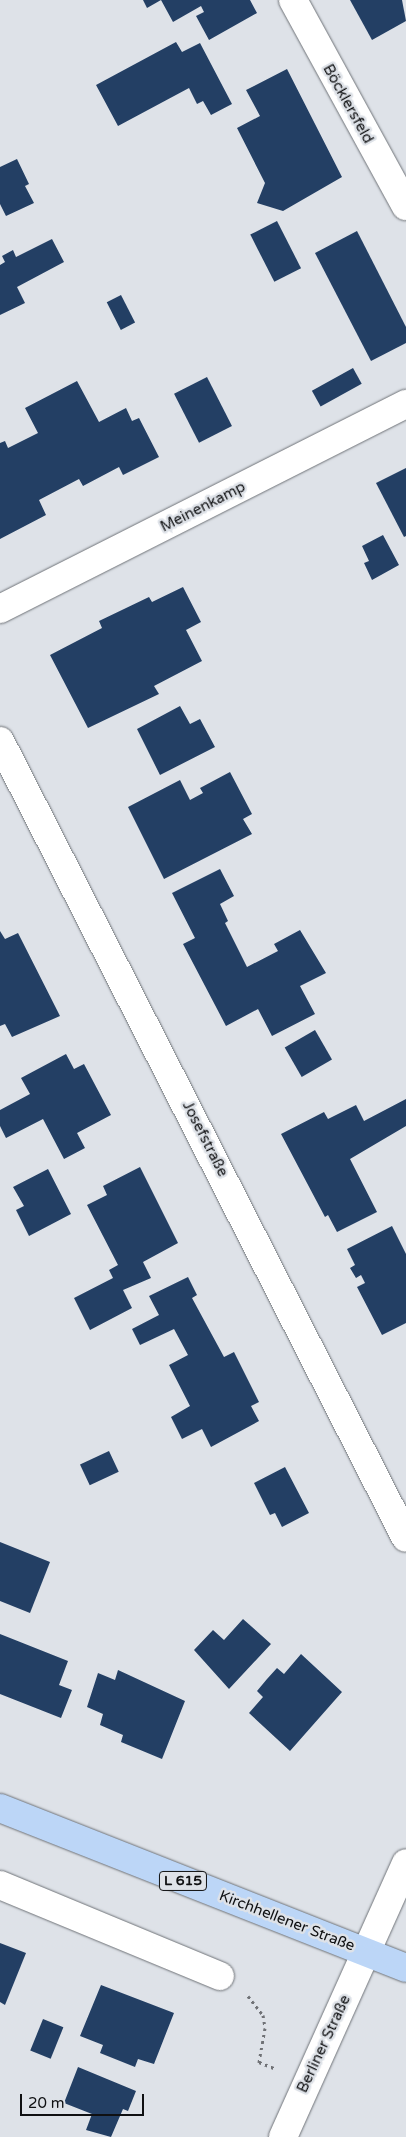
<!DOCTYPE html>
<html>
<head>
<meta charset="utf-8">
<style>
	body { margin:0 }
	#map { position:relative; width:406px; height:2137px; overflow:hidden; background:#dee2e8; font-family:"Varela Round",sans-serif }
	div>[style] { position:absolute }
	[style*='--x'] { left:calc(var(--x)*1px); top:calc(var(--y)*1px); width:calc(var(--w)*1px); rotate:calc(var(--a)*1deg) }
	.building>* { inset:0; background:#233f64; transform-origin:0 0 }
	.path>* { height:3px; margin-top:-1.5px; transform-origin:0; background:repeating-linear-gradient(90deg,#707276 0 2.5px,transparent 0 6.5px) }
	.roads { filter:drop-shadow(0 0 1px #6f7378) drop-shadow(0 0 1px #6f7378) }
	.minor>* { height:28px; margin:-14px; padding:0 14px; transform-origin:14px; border-radius:14px; background:#fff }
	.primary>* { height:28px; margin:-14px; padding:0 14px; transform-origin:14px; border-radius:14px; background:#bcd6f7 }
	span { translate:-50% -50%; white-space:nowrap; text-align:center; line-height:1.15; -webkit-text-stroke:5px #dee2e8; paint-order:stroke }
	.shield-label span { padding:1px 4px; background:#dee2e8; border:1px solid; border-radius:4px; -webkit-text-stroke-width:0 }
	.shield-label { font-size:14px; color:#0f1012; font-weight:700 }
	.street-label { font-size:15px; color:#0f1012 }
	.scale { position:absolute; left:20px; top:2094px; width:124px; height:22px; box-sizing:border-box; border:2px solid #0f1012; border-top:0; padding-left:6px; font-size:15px; line-height:18px; white-space:nowrap; color:#0f1012; -webkit-text-stroke:4px #dee2e8; paint-order:stroke }
</style>
</head>
<body>
<div id="map">
	<div class="building">
		<i style="clip-path:polygon(143px 0,250px 0,257px 13px,209px 40px,196px 16px,204px 12px,201px 6px,173px 22px,161px 0,147px 8px)"></i>
		<i style="clip-path:polygon(350px 0,402px 0,406px 21px,372px 40px)"></i>
		<i style="clip-path:polygon(176px 42px,182px 52px,200px 43px,232px 104px,211px 115px,203px 101px,197px 104px,189px 88px,118px 126px,96px 85px)"></i>
		<i style="clip-path:polygon(287px 69px,342px 177px,283px 211px,257px 203px,265px 183px,237px 128px,260px 116px,246px 90px)"></i>
		<i style="clip-path:polygon(17px 159px,29px 184px,25px 186px,34px 203px,6px 216px,0 204px,0 167px)"></i>
		<i style="left:277px;top:221px;width:53px;height:30px;rotate:63deg"></i>
		<i style="clip-path:polygon(357px 231px,406px 327px,406px 343px,371px 361px,315px 253px)"></i>
		<i style="clip-path:polygon(52px 239px,64px 262px,17px 287px,25px 303px,0 315px,0 265px,5px 262px,2px 256px,13px 250px,16px 257px)"></i>
		<i style="left:121px;top:295px;width:31px;height:16px;rotate:63deg"></i>
		<i style="left:353px;top:368px;width:18px;height:47px;rotate:61deg"></i>
		<i style="left:207px;top:377px;width:55px;height:37px;rotate:63deg"></i>
		<i style="clip-path:polygon(77px 381px,99px 422px,126px 408px,132px 421px,139px 418px,159px 457px,123px 475px,119px 467px,83px 486px,79px 479px,39px 500px,46px 515px,0 539px,0 443px,5px 441px,8px 448px,38px 433px,25px 408px)"></i>
		<i style="clip-path:polygon(406px 468px,406px 536px,404px 537px,376px 483px)"></i>
		<i style="clip-path:polygon(383px 535px,399px 565px,372px 580px,364px 563px,369px 561px,362px 546px)"></i>
		<i style="clip-path:polygon(183px 587px,201px 622px,186px 630px,202px 661px,154px 686px,159px 694px,88px 728px,50px 655px,102px 628px,99px 621px,149px 597px,152px 602px)"></i>
		<i style="clip-path:polygon(180px 706px,190px 724px,200px 719px,215px 747px,160px 775px,137px 729px)"></i>
		<i style="clip-path:polygon(230px 772px,252px 814px,243px 819px,252px 834px,164px 879px,128px 807px,180px 780px,190px 800px,203px 793px,200px 788px)"></i>
		<i style="clip-path:polygon(220px 869px,234px 896px,220px 904px,228px 921px,225px 923px,247px 967px,278px 951px,274px 944px,300px 930px,326px 973px,300px 986px,315px 1014px,272px 1036px,258px 1009px,226px 1026px,183px 944px,195px 938px,172px 893px)"></i>
		<i style="clip-path:polygon(0 931px,5px 939px,18px 933px,60px 1016px,12px 1037px,5px 1024px,0 1026px)"></i>
		<i style="left:315px;top:1030px;width:34px;height:35px;rotate:60deg"></i>
		<i style="clip-path:polygon(66px 1054px,74px 1069px,84px 1064px,111px 1115px,77px 1133px,85px 1148px,64px 1159px,43px 1119px,6px 1138px,0 1126px,0 1110px,30px 1094px,21px 1078px)"></i>
		<i style="clip-path:polygon(406px 1099px,406px 1126px,350px 1159px,377px 1212px,337px 1232px,328px 1215px,325px 1217px,281px 1134px,324px 1112px,328px 1119px,356px 1105px,364px 1121px)"></i>
		<i style="clip-path:polygon(140px 1167px,178px 1243px,143px 1262px,151px 1278px,123px 1290px,132px 1308px,90px 1330px,74px 1298px,113px 1278px,109px 1270px,118px 1265px,87px 1205px,107px 1195px,103px 1186px)"></i>
		<i style="clip-path:polygon(48px 1169px,71px 1214px,29px 1236px,16px 1210px,24px 1206px,13px 1187px)"></i>
		<i style="clip-path:polygon(392px 1226px,406px 1254px,406px 1323px,382px 1335px,357px 1287px,365px 1283px,361px 1275px,356px 1278px,350px 1268px,355px 1265px,347px 1249px)"></i>
		<i style="clip-path:polygon(188px 1277px,197px 1295px,192px 1298px,224px 1357px,234px 1352px,259px 1402px,251px 1406px,259px 1421px,211px 1447px,202px 1429px,182px 1439px,171px 1417px,190px 1406px,169px 1365px,188px 1355px,174px 1329px,140px 1345px,132px 1329px,159px 1315px,149px 1296px)"></i>
		<i style="left:109px;top:1451px;width:23px;height:32px;rotate:65deg"></i>
		<i style="clip-path:polygon(285px 1467px,309px 1513px,282px 1527px,275px 1513px,270px 1515px,254px 1483px)"></i>
		<i style="clip-path:polygon(0 1542px,50px 1562px,30px 1613px,0 1601px)"></i>
		<i style="clip-path:polygon(243px 1619px,271px 1644px,229px 1689px,194px 1650px,213px 1630px,224px 1640px)"></i>
		<i style="clip-path:polygon(0 1634px,68px 1661px,59px 1685px,72px 1690px,61px 1718px,0 1694px)"></i>
		<i style="clip-path:polygon(301px 1654px,342px 1692px,290px 1751px,249px 1713px,263px 1697px,257px 1691px,267px 1679px,277px 1668px,284px 1674px)"></i>
		<i style="clip-path:polygon(118px 1670px,185px 1701px,162px 1759px,121px 1742px,123px 1735px,100px 1725px,103px 1714px,87px 1707px,98px 1673px,115px 1680px)"></i>
		<i style="clip-path:polygon(0 1943px,26px 1953px,5px 2005px,0 2002px)"></i>
		<i style="clip-path:polygon(101px 1985px,174px 2013px,154px 2064px,138px 2059px,135px 2067px,100px 2053px,103px 2045px,80px 2036px)"></i>
		<i style="left:43px;top:2019px;width:22px;height:34px;rotate:22deg"></i>
		<i style="clip-path:polygon(78px 2067px,136px 2091px,128px 2111px,123px 2109px,111px 2137px,86px 2130px,92px 2114px,64px 2103px)"></i>
	</div>
	<div class="path">
		<i style="--x:248;--y:1996;--w:24;--a:52"></i>
		<i style="--x:263;--y:2015;--w:13;--a:81"></i>
		<i style="--x:265;--y:2028;--w:35;--a:100"></i>
		<i style="--x:259;--y:2062;--w:18;--a:22"></i>
	</div>
	<div class="roads">
		<div class="minor">
			<i style="--x:293;--y:0;--w:235;--a:61.3"></i>
			<i style="--x:0;--y:609;--w:455;--a:-26.8"></i>
			<i style="--x:0;--y:741;--w:894;--a:63.01"></i>
			<i style="--x:0;--y:1885;--w:238;--a:22.5"></i>
			<i style="--x:283;--y:2137;--w:300;--a:-65.8"></i>
		</div>
		<div class="primary">
			<i style="--x:0;--y:1808;--w:436;--a:21.5"></i>
		</div>
	</div>
	<div class="shield-label">
		<span style="left:183px;top:1881px">L 615</span>
	</div>
	<div class="street-label">
		<span style="left:348px;top:104px;rotate:61deg">Böcklersfeld</span>
		<span style="left:203px;top:507px;rotate:-27deg">Meinenkamp</span>
		<span style="left:205px;top:1139px;rotate:63deg">Josefstraße</span>
		<span style="left:287px;top:1921px;rotate:21deg">Kirchhellener Straße</span>
		<span style="left:324px;top:2044px;rotate:-65deg">Berliner Straße</span>
	</div>
	<div class="scale">20 m</div>
</div>
</body>
</html>
